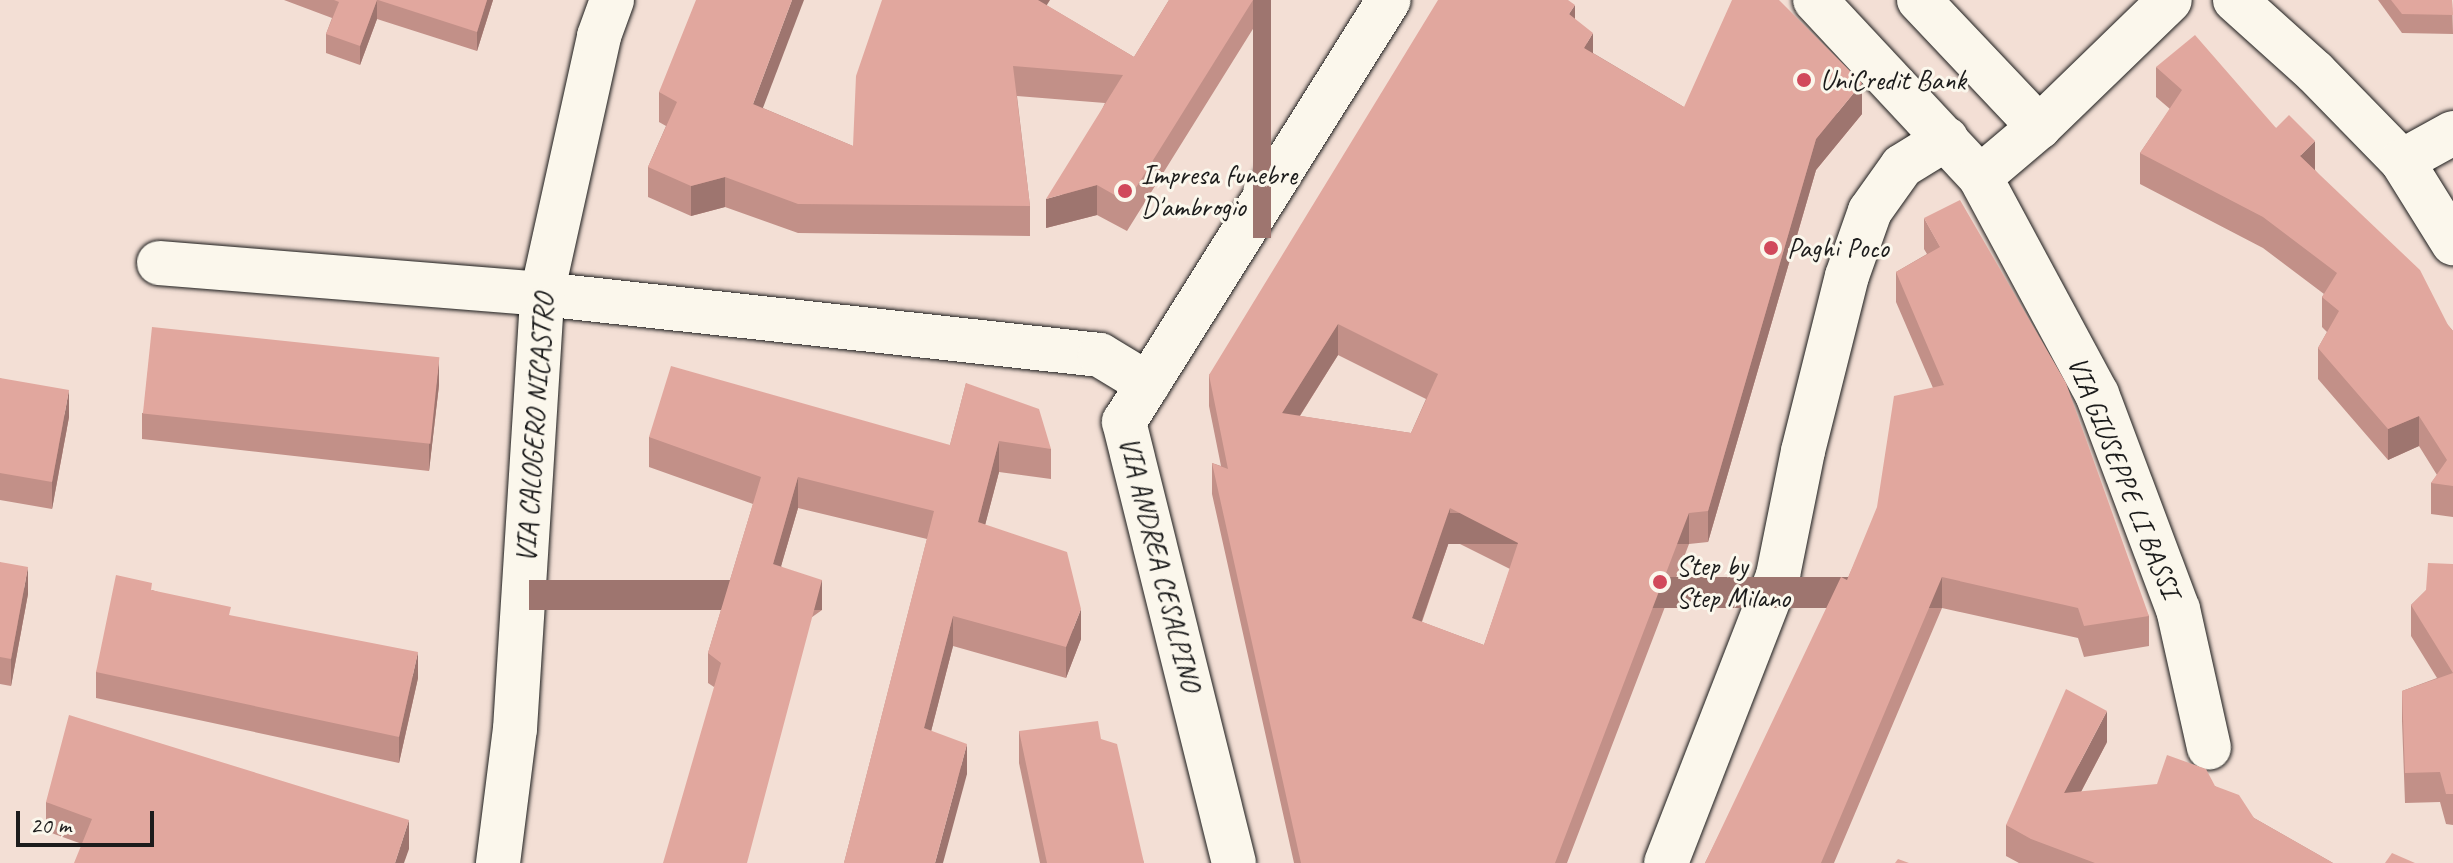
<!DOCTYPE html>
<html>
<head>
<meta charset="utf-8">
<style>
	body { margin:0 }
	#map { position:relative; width:2453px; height:863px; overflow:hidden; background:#f3dfd5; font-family:Caveat,sans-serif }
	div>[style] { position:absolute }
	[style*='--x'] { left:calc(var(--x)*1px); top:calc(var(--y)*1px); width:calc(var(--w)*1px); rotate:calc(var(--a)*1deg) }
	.roads { filter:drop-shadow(0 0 2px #1c1c1c) drop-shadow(0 0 2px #1c1c1c) }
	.street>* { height:44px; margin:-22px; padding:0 22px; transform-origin:22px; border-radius:22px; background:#fbf7ec }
	.wall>* { inset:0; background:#c29088 }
	.shaded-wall>* { inset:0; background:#9e756f; transform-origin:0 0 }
	.building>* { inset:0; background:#e1a79e; transform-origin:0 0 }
	.dots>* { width:22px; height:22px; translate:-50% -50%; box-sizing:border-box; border:4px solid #fbf7ec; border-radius:50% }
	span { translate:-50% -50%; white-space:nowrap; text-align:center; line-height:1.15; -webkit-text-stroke:6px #fbf7ec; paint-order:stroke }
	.poi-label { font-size:28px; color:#1c1c1c }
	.left { translate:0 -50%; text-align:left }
	.street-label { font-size:28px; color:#1c1c1c }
	.scale { position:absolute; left:16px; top:811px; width:138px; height:36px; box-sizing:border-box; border:4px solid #1c1c1c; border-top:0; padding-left:10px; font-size:24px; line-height:28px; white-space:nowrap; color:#1c1c1c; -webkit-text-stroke:6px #fbf7ec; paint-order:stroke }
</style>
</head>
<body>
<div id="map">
	<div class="roads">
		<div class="street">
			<i style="--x:1815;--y:0;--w:242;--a:47"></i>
			<i style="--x:1980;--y:177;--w:247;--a:61.7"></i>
			<i style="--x:2097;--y:394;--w:230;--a:69.4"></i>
			<i style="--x:2178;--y:609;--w:142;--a:77.4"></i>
			<i style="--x:1919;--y:0;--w:175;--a:46.6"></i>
			<i style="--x:2039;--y:127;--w:77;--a:139.7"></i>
			<i style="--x:2235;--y:0;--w:108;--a:42"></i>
			<i style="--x:2315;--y:72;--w:124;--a:45.7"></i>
			<i style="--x:2402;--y:161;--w:97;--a:58.1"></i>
			<i style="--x:2039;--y:127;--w:182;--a:-44.1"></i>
			<i style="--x:2402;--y:161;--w:58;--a:-28.8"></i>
			<i style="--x:159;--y:263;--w:384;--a:4.6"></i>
			<i style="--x:542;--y:294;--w:561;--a:6.24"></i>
			<i style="--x:1100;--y:355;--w:56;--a:31.1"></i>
			<i style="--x:498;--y:863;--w:135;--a:-82.8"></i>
			<i style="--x:515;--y:729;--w:436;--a:-86.4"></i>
			<i style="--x:542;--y:294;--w:264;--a:-77.5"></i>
			<i style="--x:599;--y:36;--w:38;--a:-70"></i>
			<i style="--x:1234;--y:863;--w:455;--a:-104"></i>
			<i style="--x:1124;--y:422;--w:498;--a:-57.9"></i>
			<i style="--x:1666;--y:863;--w:309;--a:-68.7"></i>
			<i style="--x:1778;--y:575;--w:126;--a:-78.6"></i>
			<i style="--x:1803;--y:451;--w:180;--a:-75.9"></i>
			<i style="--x:1847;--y:276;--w:69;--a:-70.5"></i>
			<i style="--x:1870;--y:211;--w:55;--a:-54.6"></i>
			<i style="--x:1902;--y:166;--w:52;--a:-31.5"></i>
		</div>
	</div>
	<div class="wall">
		<i style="clip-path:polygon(284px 0,493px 0,477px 51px,377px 19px,360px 65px,326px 53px,326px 34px,332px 18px)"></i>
		<i style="clip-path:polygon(1169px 0,1271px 0,1127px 231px,1097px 215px,1046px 228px,1105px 103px,1017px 96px,1030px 206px,1030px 236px,798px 233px,725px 207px,691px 216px,648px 197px,648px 167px,666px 126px,659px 122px,659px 92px,763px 108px,853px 146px,1046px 5px,1134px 57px)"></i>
		<i style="clip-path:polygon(2378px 0,2452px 0,2453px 34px,2402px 33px)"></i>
		<i style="clip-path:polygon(evenodd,1575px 20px,1593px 53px,1684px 107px,1862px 114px,1816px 170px,1708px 542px,1689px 544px,1567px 863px,1294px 863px,1212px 494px,1212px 463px,1221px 466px,1209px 406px,1209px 375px,1575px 20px,1338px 355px,1426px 399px,1411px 433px,1300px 416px,1338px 355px,1575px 20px,1450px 539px,1510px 569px,1484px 645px,1422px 622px,1450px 539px)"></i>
		<i style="clip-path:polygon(2156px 67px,2276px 128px,2315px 170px,2453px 331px,2453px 517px,2431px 514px,2431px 483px,2437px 475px,2419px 446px,2388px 460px,2318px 379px,2318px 348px,2327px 332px,2322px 327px,2322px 297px,2324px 294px,2263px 248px,2140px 184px,2140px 153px,2170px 109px,2156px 97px)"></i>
		<i style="clip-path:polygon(1924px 218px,2149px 616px,2149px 646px,2084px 657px,2078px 638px,1942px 608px,1834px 863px,1705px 863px,1847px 580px,1933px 388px,1896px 302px,1896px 272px,1927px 254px,1924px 249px)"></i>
		<i style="clip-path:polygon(0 378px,69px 417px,52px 509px,0 500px)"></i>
		<i style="clip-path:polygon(966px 383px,1051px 449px,1051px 479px,999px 472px,985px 525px,1081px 639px,1066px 678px,953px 646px,931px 731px,967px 774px,844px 863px,927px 539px,798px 508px,781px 566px,822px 610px,714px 687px,708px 683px,708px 653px,753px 504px,649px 467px,649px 437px,950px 445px)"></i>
		<i style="clip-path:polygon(439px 385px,429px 471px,142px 439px,142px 413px)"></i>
		<i style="clip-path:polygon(0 562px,28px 594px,11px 686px,0 684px)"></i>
		<i style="clip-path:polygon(2453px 564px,2453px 825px,2446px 824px,2440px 802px,2405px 803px,2402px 721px,2402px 691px,2437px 678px,2411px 636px,2411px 605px)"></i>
		<i style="clip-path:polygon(152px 590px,418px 678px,399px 763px,96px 698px,96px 672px)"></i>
		<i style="clip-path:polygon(1019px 731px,1101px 739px,1144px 863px,1040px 863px,1019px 763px)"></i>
		<i style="clip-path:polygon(2107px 742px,2081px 792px,2215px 786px,2254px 818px,2333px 863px,2019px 863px,2006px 856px,2006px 825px)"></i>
		<i style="clip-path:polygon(46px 802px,409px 849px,82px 844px,46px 831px)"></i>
	</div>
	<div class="shaded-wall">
		<i style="clip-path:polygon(377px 0,377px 19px,360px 65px,360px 46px)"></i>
		<i style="clip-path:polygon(487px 0,493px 0,477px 51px,477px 32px)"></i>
		<i style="clip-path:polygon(792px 0,804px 0,753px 134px,753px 104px)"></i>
		<i style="clip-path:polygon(1033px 0,1050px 0,1033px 27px)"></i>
		<i style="left:1253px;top:0;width:18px;height:238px"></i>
		<i style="clip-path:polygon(1575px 5px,1575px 36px,1569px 14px)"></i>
		<i style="clip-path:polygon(1593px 33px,1593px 64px,1584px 48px)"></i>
		<i style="clip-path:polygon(1862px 83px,1862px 114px,1816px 170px,1708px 542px,1708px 511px,1816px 139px)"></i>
		<i style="clip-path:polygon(2315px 141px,2315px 171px,2300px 156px)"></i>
		<i style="clip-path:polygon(725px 177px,725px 207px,691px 216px,691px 186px)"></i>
		<i style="clip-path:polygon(1097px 185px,1097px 215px,1046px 228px,1046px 199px)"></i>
		<i style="clip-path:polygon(1338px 324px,1338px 355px,1282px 444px,1282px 413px)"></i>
		<i style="clip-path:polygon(439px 359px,439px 385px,429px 471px,429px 445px)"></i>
		<i style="clip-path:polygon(69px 390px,69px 417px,52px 509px,52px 482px)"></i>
		<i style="clip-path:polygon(2419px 416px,2419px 446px,2388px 460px,2388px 429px)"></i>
		<i style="clip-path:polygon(999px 441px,999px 472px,978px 552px,978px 522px)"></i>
		<i style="clip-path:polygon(798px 477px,798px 508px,773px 594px,773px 564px)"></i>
		<i style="clip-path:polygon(1450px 508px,1450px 539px,1412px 649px,1412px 618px)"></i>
		<i style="left:1689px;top:513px;width:31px;height:375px;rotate:90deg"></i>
		<i style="clip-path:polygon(28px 567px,28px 594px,11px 686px,11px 659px)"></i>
		<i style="left:1942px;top:577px;width:31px;height:311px;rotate:90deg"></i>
		<i style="left:822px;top:580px;width:30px;height:293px;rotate:90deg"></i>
		<i style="clip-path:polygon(1081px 609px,1081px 639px,1066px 678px,1066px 647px)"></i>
		<i style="clip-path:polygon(953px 616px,953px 646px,924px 759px,924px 728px)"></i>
		<i style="clip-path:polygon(418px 652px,418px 678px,399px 763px,399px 737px)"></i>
		<i style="clip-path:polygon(2107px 711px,2107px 742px,2064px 824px,2064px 793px)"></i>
		<i style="clip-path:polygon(967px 744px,967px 774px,943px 863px,935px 863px)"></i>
		<i style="clip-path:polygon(409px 820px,409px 849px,404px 863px,395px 863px)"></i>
	</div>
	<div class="building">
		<i style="clip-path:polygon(334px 0,377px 0,360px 46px,326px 34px,339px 2px)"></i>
		<i style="clip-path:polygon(378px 0,487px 0,477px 32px)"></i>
		<i style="clip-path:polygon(696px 0,792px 0,753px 104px,853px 146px,856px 76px,882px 0,1038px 0,1134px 57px,1169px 0,1253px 0,1127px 202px,1097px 185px,1046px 199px,1123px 75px,1013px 66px,1030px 206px,798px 204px,725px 177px,691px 186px,648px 167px,677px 102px,659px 92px)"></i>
		<i style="clip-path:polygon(evenodd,1438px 0,1568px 0,1575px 5px,1569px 14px,1593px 33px,1584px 48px,1684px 107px,1732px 0,1779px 0,1862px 83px,1816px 139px,1708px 511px,1689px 513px,1555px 863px,1301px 863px,1212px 463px,1228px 469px,1209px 375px,1438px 0,1338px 324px,1438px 374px,1411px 433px,1282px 413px,1338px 324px,1438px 0,1450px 508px,1518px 543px,1484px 645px,1412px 618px,1450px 508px)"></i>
		<i style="clip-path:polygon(2391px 0,2452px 0,2453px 15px,2402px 14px)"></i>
		<i style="clip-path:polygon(2195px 35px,2276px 128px,2289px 115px,2315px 141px,2300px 156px,2420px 270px,2448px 325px,2453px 331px,2453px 486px,2431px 483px,2447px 460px,2419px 416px,2388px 429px,2318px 348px,2339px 311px,2322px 297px,2337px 273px,2263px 217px,2140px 153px,2182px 90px,2156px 67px)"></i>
		<i style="clip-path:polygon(1960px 200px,2066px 383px,2149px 616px,2084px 626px,2078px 608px,1942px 577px,1821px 863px,1705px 863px,1841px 577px,1847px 580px,1877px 507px,1894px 396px,1944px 385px,1896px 272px,1940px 247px,1924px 218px)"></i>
		<i style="left:152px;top:327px;width:289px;height:87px;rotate:6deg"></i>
		<i style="clip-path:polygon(671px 366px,950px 445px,966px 383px,1039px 409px,1051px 449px,999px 441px,978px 522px,1067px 552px,1081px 609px,1066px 647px,953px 616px,924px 728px,967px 744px,935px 863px,844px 863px,934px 511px,798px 477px,773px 564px,822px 580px,747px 863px,663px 863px,721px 663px,708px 653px,761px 477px,649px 437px)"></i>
		<i style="clip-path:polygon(0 378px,69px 390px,52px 482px,0 473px)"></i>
		<i style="clip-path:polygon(0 562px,28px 567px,11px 659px,0 657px)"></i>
		<i style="clip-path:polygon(2428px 563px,2453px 564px,2453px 794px,2446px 794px,2440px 772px,2405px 773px,2402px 691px,2453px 673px,2411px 605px,2426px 590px)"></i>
		<i style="clip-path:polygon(116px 575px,152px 583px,151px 590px,231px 607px,229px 615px,418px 652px,399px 737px,96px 672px)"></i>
		<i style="clip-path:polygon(2066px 689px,2107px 711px,2064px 793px,2157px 784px,2167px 755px,2206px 769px,2215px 786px,2239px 795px,2254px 818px,2333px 863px,2095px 863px,2031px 839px,2006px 825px)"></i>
		<i style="clip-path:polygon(69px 715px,409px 820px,395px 863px,74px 863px,92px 819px,46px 802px)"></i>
		<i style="clip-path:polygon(1098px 721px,1101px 739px,1117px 744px,1144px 863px,1047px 863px,1019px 731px)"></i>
		<i style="clip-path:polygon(2392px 853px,2415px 863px,2385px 863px)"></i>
		<i style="clip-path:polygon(1898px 859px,1909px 863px,1895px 863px)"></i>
	</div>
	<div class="dots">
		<i style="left:1804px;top:80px;background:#d1495b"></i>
		<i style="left:1125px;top:191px;background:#d1495b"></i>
		<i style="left:1771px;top:248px;background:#d1495b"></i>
		<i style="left:1660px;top:582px;background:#d1495b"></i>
	</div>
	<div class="poi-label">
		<span class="left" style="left:1820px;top:80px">UniCredit Bank</span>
		<span class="left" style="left:1141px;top:191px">Impresa funebre<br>D'ambrogio</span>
		<span class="left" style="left:1787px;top:248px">Paghi Poco</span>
		<span class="left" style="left:1676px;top:582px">Step by<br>Step Milano</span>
	</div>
	<div class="street-label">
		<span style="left:535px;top:428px;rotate:-86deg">VIA CALOGERO NICASTRO</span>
		<span style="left:2124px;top:477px;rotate:68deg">VIA GIUSEPPE LI BASSI</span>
		<span style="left:1160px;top:564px;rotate:76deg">VIA ANDREA CESALPINO</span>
	</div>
	<div class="scale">20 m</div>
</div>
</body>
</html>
